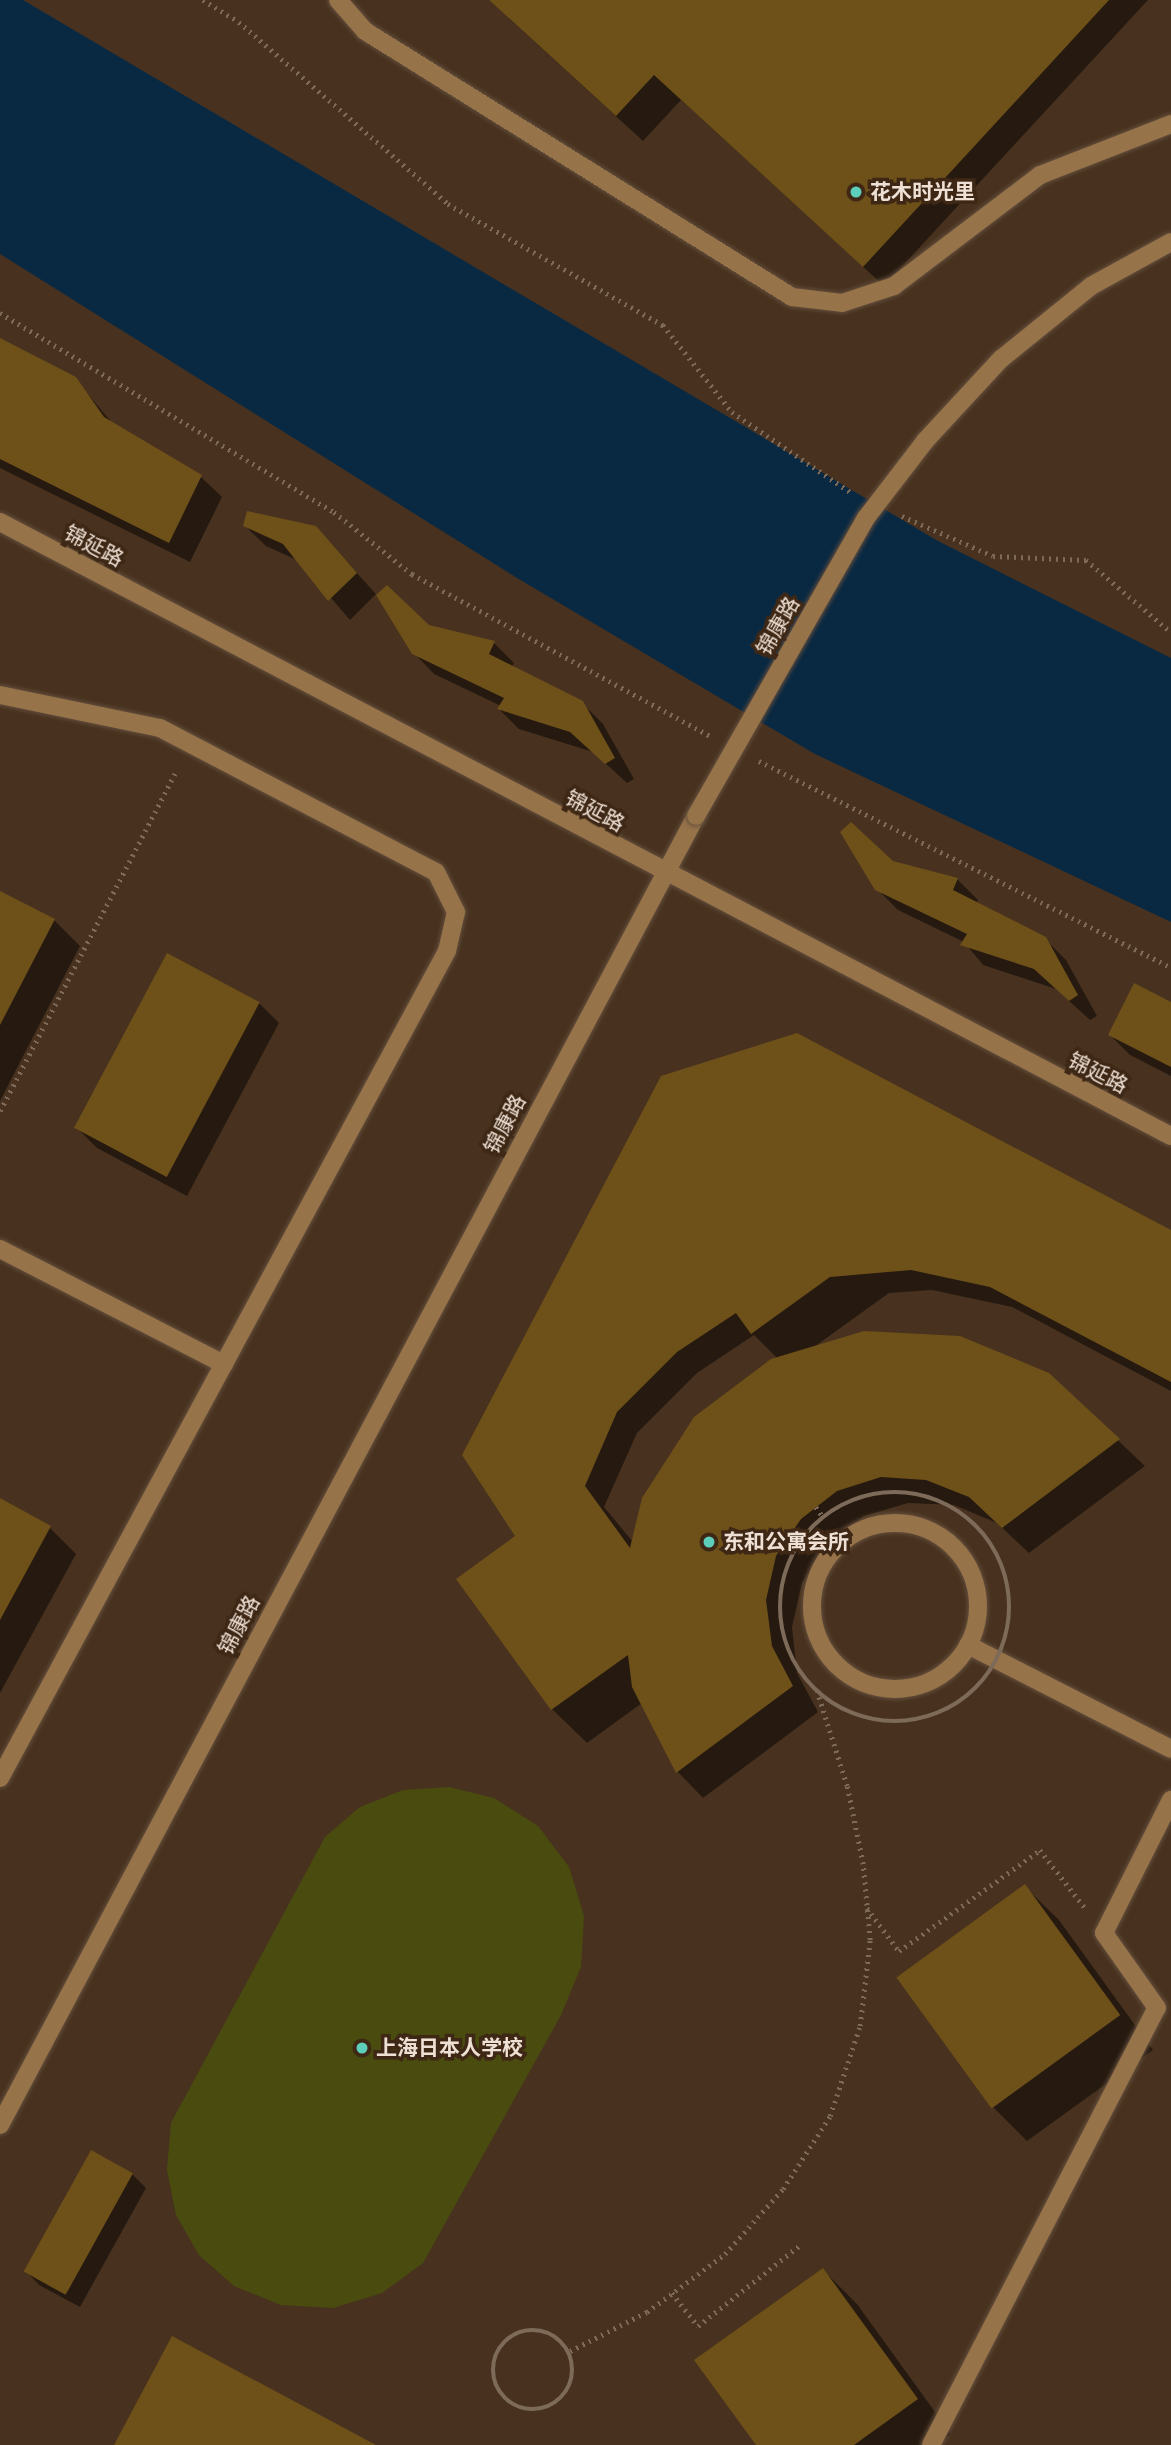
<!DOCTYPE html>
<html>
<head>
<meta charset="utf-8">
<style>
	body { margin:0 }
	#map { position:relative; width:1171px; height:2445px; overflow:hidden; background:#48321f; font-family:Jost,"Noto Sans SC",sans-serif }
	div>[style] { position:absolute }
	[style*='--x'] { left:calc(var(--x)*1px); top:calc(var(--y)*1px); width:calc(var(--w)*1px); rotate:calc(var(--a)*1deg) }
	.green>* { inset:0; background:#494c0e }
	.water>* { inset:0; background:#092943 }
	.shadow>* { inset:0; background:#0007 }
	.building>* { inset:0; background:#6e5019; transform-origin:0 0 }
	.path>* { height:4.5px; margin-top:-2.25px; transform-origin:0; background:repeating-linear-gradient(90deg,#7d6a59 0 2px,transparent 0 7px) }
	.path>.ring { margin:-2.25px; padding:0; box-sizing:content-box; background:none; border:4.5px solid #7d6a59; border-radius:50% }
	.roads { filter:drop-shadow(0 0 2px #634e3c) drop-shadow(0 0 2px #634e3c) }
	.minor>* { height:18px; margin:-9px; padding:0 9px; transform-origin:9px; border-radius:9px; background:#97734a }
	.minor>.ring { margin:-9px; padding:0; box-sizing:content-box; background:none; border:18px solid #97734a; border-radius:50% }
	.path-bridge>* { height:4.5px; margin-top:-2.25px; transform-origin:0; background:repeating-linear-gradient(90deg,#7d6a59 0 2px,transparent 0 7px) }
	.path-bridge>.ring { margin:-2.25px; padding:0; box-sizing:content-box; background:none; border:4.5px solid #7d6a59; border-radius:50% }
	.bridges { filter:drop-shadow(0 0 2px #634e3c) drop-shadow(0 0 2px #634e3c) }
	.minor-bridge>* { height:18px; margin:-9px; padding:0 9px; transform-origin:9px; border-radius:9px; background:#97734a }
	.dots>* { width:19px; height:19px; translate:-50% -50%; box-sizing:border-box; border:4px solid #3e2815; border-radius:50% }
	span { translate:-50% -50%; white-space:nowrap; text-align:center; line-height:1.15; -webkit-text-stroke:7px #3e2815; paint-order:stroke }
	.poi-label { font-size:21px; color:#efe0d5; font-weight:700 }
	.left { translate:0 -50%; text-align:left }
	.street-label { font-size:21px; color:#efe0d5 }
</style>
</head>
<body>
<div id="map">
	<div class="green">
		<i style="clip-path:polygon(449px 1787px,494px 1798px,538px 1826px,569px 1867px,584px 1916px,581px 1967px,561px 2015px,423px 2263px,382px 2293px,333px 2308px,281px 2305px,234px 2286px,199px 2255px,176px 2215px,167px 2170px,171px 2123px,325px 1837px,360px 1807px,403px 1790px)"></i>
	</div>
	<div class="water">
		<i style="clip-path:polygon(0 0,23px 0,938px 541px,1171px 658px,1171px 922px,815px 754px,517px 578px,0 254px)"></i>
	</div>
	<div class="shadow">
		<i style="clip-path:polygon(489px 0,1148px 0,884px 286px,681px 100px,643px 141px)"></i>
		<i style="clip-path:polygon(0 340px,75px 379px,114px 425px,201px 477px,222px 497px,190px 562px,0 468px)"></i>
		<i style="clip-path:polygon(245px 526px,315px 527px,376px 594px,350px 620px,299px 561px,266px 546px)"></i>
		<i style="clip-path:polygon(428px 626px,494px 643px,514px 663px,512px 667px,582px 703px,603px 724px,634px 779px,627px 783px,593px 752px,519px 729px,499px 709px,501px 706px,434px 674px,413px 652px)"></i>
		<i style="clip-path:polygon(892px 863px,957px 879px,978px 900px,976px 904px,1045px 939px,1066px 960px,1097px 1016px,1090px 1020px,1056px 989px,983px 965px,964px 942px,898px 910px,877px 889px)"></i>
		<i style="clip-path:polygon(0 893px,54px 920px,80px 946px,0 1101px)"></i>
		<i style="clip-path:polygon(259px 1003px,279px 1023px,187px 1196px,97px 1148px,77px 1128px)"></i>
		<i style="clip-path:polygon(1171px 1004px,1171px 1076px,1130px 1055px,1110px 1035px)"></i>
		<i style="clip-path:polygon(evenodd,662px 1078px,1171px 1232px,1171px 1391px,1012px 1307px,932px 1290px,889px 1293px,814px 1347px,1049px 1375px,1145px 1466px,1029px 1553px,997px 1523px,954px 1505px,908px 1503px,864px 1516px,827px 1544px,802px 1583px,792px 1627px,797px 1673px,818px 1712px,703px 1798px,678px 1772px,642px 1703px,587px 1743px,552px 1709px,517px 1537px,662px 1078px,754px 1335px,778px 1359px,633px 1542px,604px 1507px,637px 1433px,697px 1373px,754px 1335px)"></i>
		<i style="clip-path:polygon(0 1500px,50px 1528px,76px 1554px,0 1693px)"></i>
		<i style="clip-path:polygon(1024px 1886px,1059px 1920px,1153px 2050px,1027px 2141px,992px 2106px,898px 1977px)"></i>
		<i style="clip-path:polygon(132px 2174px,146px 2188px,80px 2307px,39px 2285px,26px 2271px)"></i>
		<i style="clip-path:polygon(823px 2270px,857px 2304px,951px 2434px,936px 2445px,758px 2445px)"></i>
	</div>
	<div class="building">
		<i style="clip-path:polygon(489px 0,1109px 0,863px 267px,654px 75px,616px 116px)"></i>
		<i style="clip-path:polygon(0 338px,76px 377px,104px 417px,202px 475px,169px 543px,0 459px)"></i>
		<i style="clip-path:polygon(247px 511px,316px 526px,357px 573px,328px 601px,283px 544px,243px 526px)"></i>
		<i style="clip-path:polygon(387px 585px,429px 625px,495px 641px,489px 654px,583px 701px,615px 758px,605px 764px,570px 732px,497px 709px,504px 698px,412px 654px,376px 595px)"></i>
		<i style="clip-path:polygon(851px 822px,893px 861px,958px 878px,953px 890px,1046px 937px,1078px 995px,1069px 1001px,1034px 969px,960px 945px,967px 934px,875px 890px,840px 832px)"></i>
		<i style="clip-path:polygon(0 891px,55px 919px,0 1025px)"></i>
		<i style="left:167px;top:953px;width:105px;height:198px;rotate:28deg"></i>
		<i style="clip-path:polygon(1134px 983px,1171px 1002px,1171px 1067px,1108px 1035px)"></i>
		<i style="clip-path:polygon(797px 1033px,1171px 1230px,1171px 1382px,990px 1287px,911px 1270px,830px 1277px,751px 1334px,736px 1313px,677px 1352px,617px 1412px,585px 1486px,630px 1548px,642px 1498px,694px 1417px,771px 1359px,864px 1331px,960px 1336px,1049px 1373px,1120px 1439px,1002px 1528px,969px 1497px,926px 1480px,881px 1477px,837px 1491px,801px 1519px,776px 1556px,766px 1600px,772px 1646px,793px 1686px,676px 1773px,632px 1687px,628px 1655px,551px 1710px,456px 1579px,515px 1536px,462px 1455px,661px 1076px)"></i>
		<i style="clip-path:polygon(0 1498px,51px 1526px,0 1620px)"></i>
		<i style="left:1025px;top:1884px;width:162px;height:159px;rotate:54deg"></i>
		<i style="left:91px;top:2150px;width:48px;height:139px;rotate:29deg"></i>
		<i style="clip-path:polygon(823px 2268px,918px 2399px,854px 2445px,756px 2445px,694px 2360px)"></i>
		<i style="clip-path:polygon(172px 2336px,376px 2445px,114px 2445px)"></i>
	</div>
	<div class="path">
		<i style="--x:203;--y:0;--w:42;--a:31.4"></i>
		<i style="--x:239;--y:22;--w:277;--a:41"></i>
		<i style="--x:448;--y:204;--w:247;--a:29.4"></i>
		<i style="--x:663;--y:325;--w:111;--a:51.6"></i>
		<i style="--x:732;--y:412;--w:143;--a:34.1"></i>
		<i style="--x:0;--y:313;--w:389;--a:30.8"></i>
		<i style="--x:334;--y:512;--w:100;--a:38.5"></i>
		<i style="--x:412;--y:574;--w:339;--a:28.5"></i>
		<i style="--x:902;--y:516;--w:99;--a:23.7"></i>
		<i style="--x:993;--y:556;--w:93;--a:2.5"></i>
		<i style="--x:1086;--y:560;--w:111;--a:40.3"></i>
		<i style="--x:759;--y:761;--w:461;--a:26.6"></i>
		<i style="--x:0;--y:1111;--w:384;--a:-62.6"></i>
		<i style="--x:816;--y:1507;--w:12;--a:55"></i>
		<i style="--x:867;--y:1908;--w:54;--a:53.3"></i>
		<i style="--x:899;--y:1951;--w:173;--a:-35.6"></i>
		<i style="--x:1040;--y:1850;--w:73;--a:52.2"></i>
		<i style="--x:672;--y:2293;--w:42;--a:51.8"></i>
		<i style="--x:698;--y:2326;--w:129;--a:-38.4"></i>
		<i class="ring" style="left:493px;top:2330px;width:75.5px;height:75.5px"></i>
		<i style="--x:570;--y:2351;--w:86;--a:-26.9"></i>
		<i style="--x:647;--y:2312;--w:97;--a:-36.6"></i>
		<i style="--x:725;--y:2254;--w:87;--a:-48.3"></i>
		<i style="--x:783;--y:2189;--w:87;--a:-57.2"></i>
		<i style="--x:830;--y:2116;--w:95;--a:-71.6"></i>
		<i style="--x:860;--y:2026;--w:87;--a:-83.4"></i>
		<i style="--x:870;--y:1940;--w:76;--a:-95.3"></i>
		<i style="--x:863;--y:1864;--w:80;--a:-101.6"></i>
		<i style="--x:847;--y:1786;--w:99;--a:-107.7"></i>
	</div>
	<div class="roads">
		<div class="minor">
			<i style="--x:338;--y:0;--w:41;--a:48.9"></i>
			<i style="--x:365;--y:31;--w:503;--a:31.92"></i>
			<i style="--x:792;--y:297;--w:50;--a:6.8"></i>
			<i style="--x:842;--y:303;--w:55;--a:-18.1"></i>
			<i style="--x:894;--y:286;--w:183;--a:-37.2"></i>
			<i style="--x:1040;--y:175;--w:141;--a:-21.3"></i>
			<i style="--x:0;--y:522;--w:1322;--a:27.67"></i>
			<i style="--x:0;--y:695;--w:163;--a:11.7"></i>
			<i style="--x:160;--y:728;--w:311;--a:27.6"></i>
			<i style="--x:436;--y:872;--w:45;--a:63.4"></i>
			<i style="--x:456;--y:912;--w:40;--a:103"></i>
			<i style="--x:447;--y:951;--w:940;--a:118.39"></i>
			<i style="--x:0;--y:1249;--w:252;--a:27.2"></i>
			<i class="ring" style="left:812px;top:1523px;width:148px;height:148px"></i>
			<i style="--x:968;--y:1645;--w:228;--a:27.1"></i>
			<i style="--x:0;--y:2125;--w:1483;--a:-62"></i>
			<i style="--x:931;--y:2445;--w:492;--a:-62.7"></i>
			<i style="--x:1157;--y:2008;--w:92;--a:-125.2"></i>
			<i style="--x:1104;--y:1933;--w:149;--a:-63.3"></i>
		</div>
	</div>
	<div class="path-bridge">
		<i class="ring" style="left:780px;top:1492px;width:225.5px;height:225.5px"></i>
	</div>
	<div class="bridges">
		<div class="minor-bridge">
			<i style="--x:696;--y:816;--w:343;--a:-60.3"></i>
			<i style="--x:866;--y:518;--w:97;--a:-52.5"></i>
			<i style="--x:925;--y:441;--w:112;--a:-47.2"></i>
			<i style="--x:1001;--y:359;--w:116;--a:-39"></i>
			<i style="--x:1091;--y:286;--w:91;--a:-28.8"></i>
		</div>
	</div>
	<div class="dots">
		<i style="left:856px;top:192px;background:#5cceba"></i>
		<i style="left:709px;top:1542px;background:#5cceba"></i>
		<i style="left:362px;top:2048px;background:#5cceba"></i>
	</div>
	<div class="poi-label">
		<span class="left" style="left:870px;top:192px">花木时光里</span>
		<span class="left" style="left:723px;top:1542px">东和公寓会所</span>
		<span class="left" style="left:376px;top:2048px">上海日本人学校</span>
	</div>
	<div class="street-label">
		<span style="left:94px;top:546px;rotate:28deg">锦延路</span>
		<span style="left:778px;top:626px;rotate:-60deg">锦康路</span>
		<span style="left:595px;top:811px;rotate:28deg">锦延路</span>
		<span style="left:1098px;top:1073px;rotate:27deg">锦延路</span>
		<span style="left:505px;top:1124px;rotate:-62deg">锦康路</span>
		<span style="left:239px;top:1625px;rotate:-62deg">锦康路</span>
	</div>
</div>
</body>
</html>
